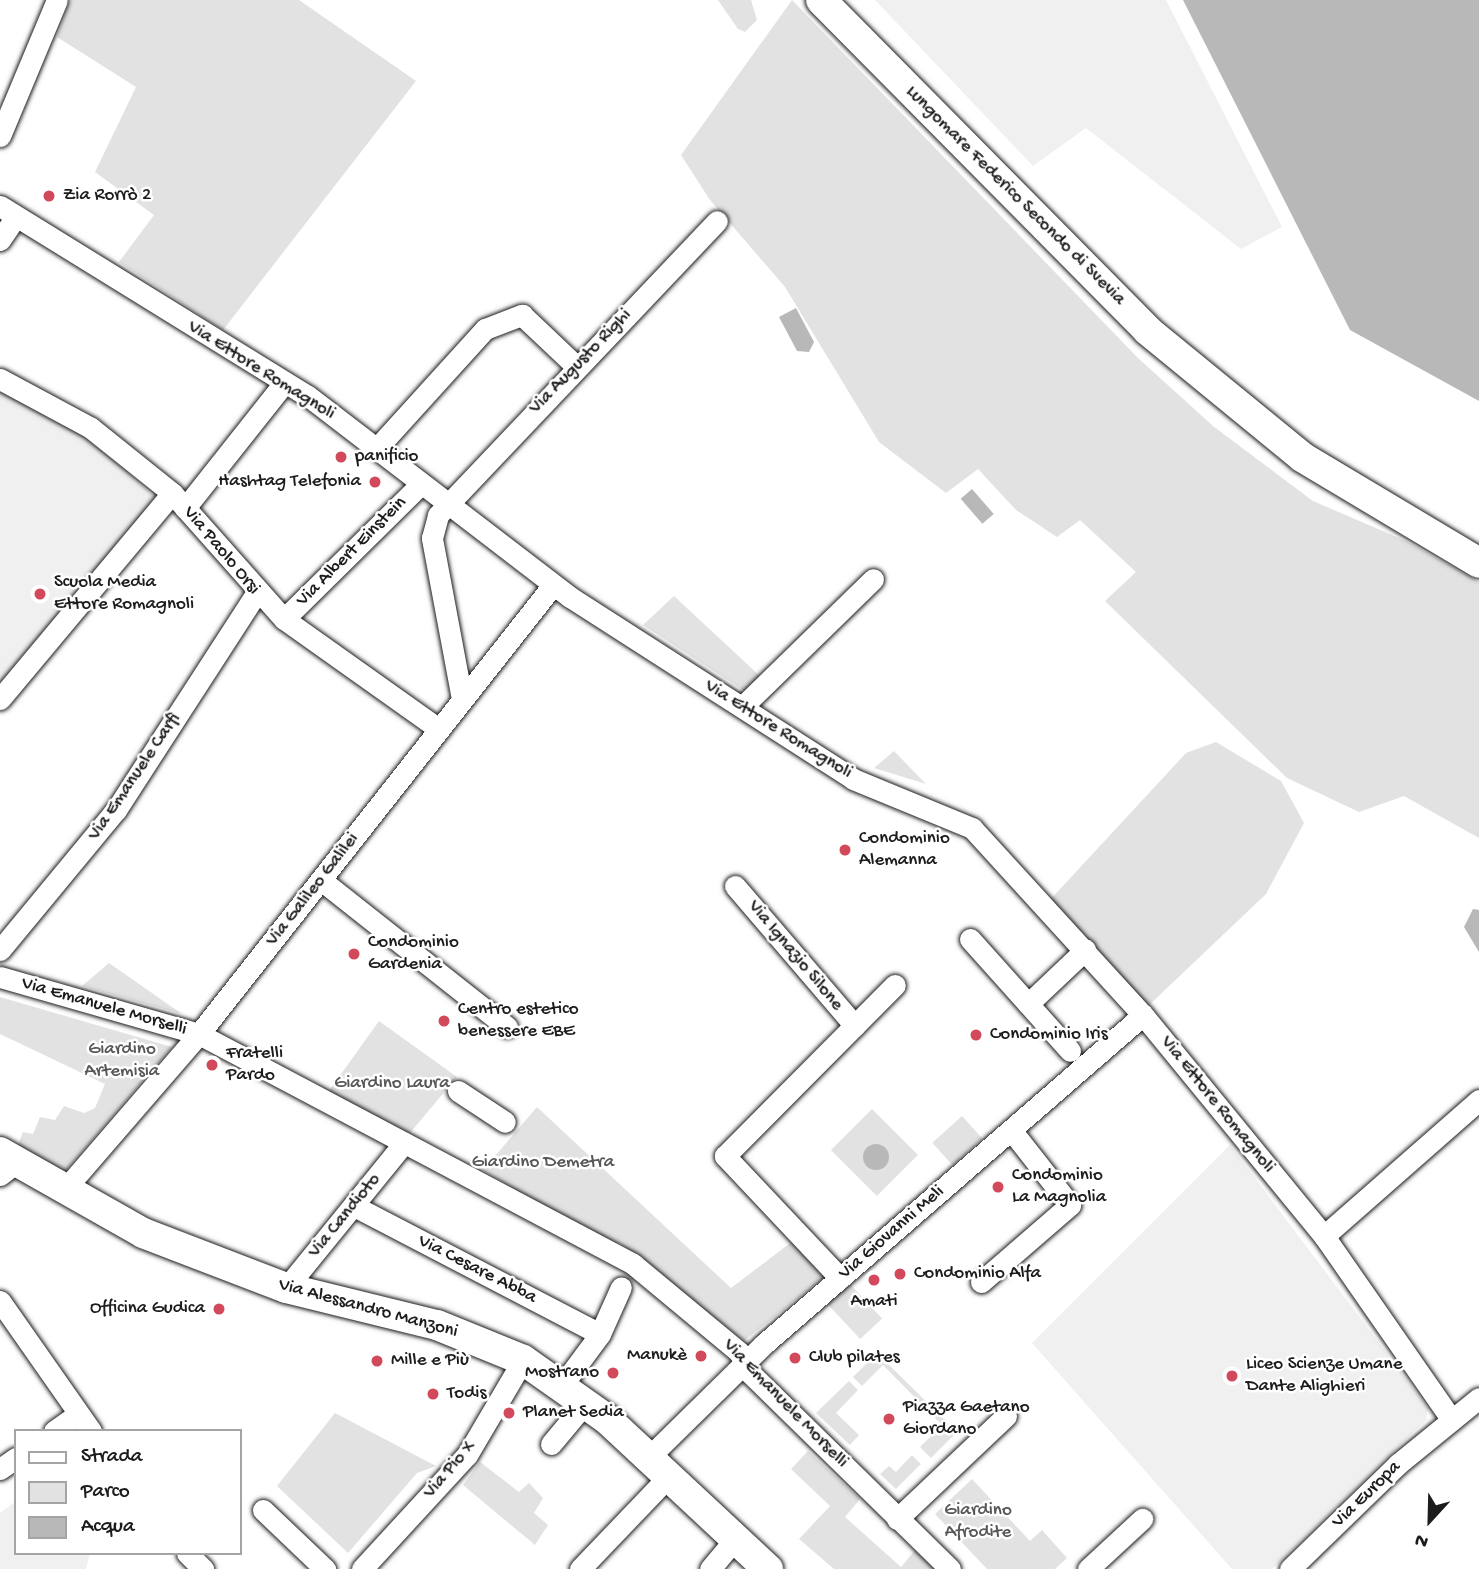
<!DOCTYPE html>
<html>
<head>
<meta charset="utf-8">
<style>
	body { margin:0 }
	#map { position:relative; width:1479px; height:1569px; overflow:hidden; background:#fff; font-family:"Gochi Hand",sans-serif }
	div>[style] { position:absolute }
	[style*='--x'] { left:calc(var(--x)*1px); top:calc(var(--y)*1px); width:calc(var(--w)*1px); rotate:calc(var(--a)*1deg) }
	.built>* { inset:0; background:#f0f0f0 }
	.green>* { inset:0; background:#e2e2e2; transform-origin:0 0 }
	.water>* { inset:0; background:#b8b8b8; transform-origin:0 0 }
	.round { border-radius:50% }
	.roads { filter:drop-shadow(0 0 2px #1c1c1c) drop-shadow(0 0 2px #1c1c1c) }
	.street>* { height:21px; margin:-10.5px; padding:0 10.5px; transform-origin:10.5px; border-radius:10.5px; background:#fff }
	.secondary>* { height:30px; margin:-15px; padding:0 15px; transform-origin:15px; border-radius:15px; background:#fff }
	.dots>* { width:19px; height:19px; translate:-50% -50%; box-sizing:border-box; border:4px solid #fff; border-radius:50% }
	span { translate:-50% -50%; white-space:nowrap; text-align:center; line-height:1.15; -webkit-text-stroke:5px #fff; paint-order:stroke }
	.poi-label { font-size:19px; color:#1c1c1c }
	.left { translate:0 -50%; text-align:left }
	.right { translate:-100% -50%; text-align:right }
	.street-label { font-size:19px; color:#1c1c1c }
	.park-label { font-size:19px; color:#575757 }
	.legend { position:absolute; left:14px; top:1429px; width:228px; height:126px; box-sizing:border-box; background:#fff; border:2px solid #a4a4a4; margin:0; padding:9px 12px; list-style:none; font-size:21px; color:#1c1c1c }
	.legend li { display:flex; align-items:center; gap:14px; height:35px }
	.legend b { width:35px; border:2px solid #a4a4a4 }
	.north { position:absolute; left:1395px; top:1485px; width:70px; height:70px; -webkit-text-stroke:5px #fff; paint-order:stroke; rotate:202deg; font-size:19px; font-weight:700; line-height:28px; text-align:center; color:#1c1c1c }
	.north::after { content:''; display:block; margin:auto; width:24px; height:32px; background:#1c1c1c; clip-path:polygon(50% 0,100% 100%,50% 72%,0 100%) }
</style>
</head>
<body>
<div id="map">
	<div class="built">
		<i style="clip-path:polygon(875px 0,1166px 0,1282px 227px,1241px 249px,1086px 128px,1033px 166px)"></i>
		<i style="clip-path:polygon(0 390px,81px 430px,159px 501px,0 686px)"></i>
		<i style="clip-path:polygon(1230px 1145px,1428px 1408px,1426px 1420px,1272px 1569px,1232px 1569px,1032px 1343px)"></i>
		<i style="clip-path:polygon(16px 1501px,16px 1553px,90px 1553px,86px 1569px,0 1569px,0 1513px)"></i>
	</div>
	<div class="green">
		<i style="clip-path:polygon(70px 0,299px 0,416px 81px,223px 330px,119px 262px,154px 215px,95px 172px,136px 87px,57px 37px)"></i>
		<i style="clip-path:polygon(718px 0,751px 0,757px 20px,745px 32px,738px 29px)"></i>
		<i style="clip-path:polygon(792px 0,1138px 358px,1213px 426px,1313px 501px,1406px 541px,1479px 582px,1479px 838px,1404px 796px,1359px 812px,1287px 778px,1105px 601px,1136px 572px,1080px 520px,1057px 537px,1016px 510px,978px 469px,946px 493px,879px 442px,785px 287px,710px 200px,681px 155px)"></i>
		<i style="clip-path:polygon(674px 596px,761px 677px,746px 692px,643px 625px)"></i>
		<i style="clip-path:polygon(1216px 742px,1281px 781px,1304px 823px,1266px 894px,1146px 1008px,1049px 901px,1186px 753px)"></i>
		<i style="clip-path:polygon(894px 751px,926px 784px,874px 768px)"></i>
		<i style="clip-path:polygon(109px 963px,182px 1014px,82px 986px)"></i>
		<i style="clip-path:polygon(0 997px,172px 1047px,61px 1176px,17px 1147px,23px 1132px,33px 1134px,40px 1117px,55px 1120px,64px 1106px,84px 1113px,95px 1108px,105px 1084px,0 1034px)"></i>
		<i style="clip-path:polygon(379px 1021px,457px 1077px,404px 1140px,326px 1095px)"></i>
		<i style="clip-path:polygon(537px 1107px,731px 1288px,793px 1241px,827px 1275px,744px 1341px,620px 1243px,608px 1244px,483px 1170px)"></i>
		<i style="left:872px;top:1109px;width:65px;height:58px;rotate:45deg"></i>
		<i style="left:962px;top:1116px;width:30px;height:40px;rotate:48deg"></i>
		<i style="left:848px;top:1282px;width:50px;height:30px;rotate:47deg"></i>
		<i style="clip-path:polygon(877px 1353px,957px 1432px,931px 1458px,920px 1447px,942px 1425px,883px 1365px,862px 1386px,853px 1377px)"></i>
		<i style="clip-path:polygon(849px 1381px,858px 1390px,836px 1413px,859px 1435px,850px 1445px,816px 1413px)"></i>
		<i style="clip-path:polygon(335px 1413px,436px 1466px,417px 1473px,348px 1553px,277px 1486px)"></i>
		<i style="clip-path:polygon(808px 1451px,860px 1499px,845px 1517px,901px 1567px,915px 1550px,936px 1569px,834px 1569px,799px 1539px,830px 1506px,791px 1469px)"></i>
		<i style="clip-path:polygon(912px 1455px,921px 1464px,896px 1489px,880px 1474px,889px 1466px,896px 1472px)"></i>
		<i style="clip-path:polygon(480px 1462px,519px 1492px,529px 1483px,543px 1498px,534px 1513px,548px 1525px,535px 1545px,463px 1485px)"></i>
		<i style="clip-path:polygon(972px 1479px,1030px 1541px,1042px 1530px,1067px 1558px,1055px 1569px,987px 1569px,935px 1514px)"></i>
	</div>
	<div class="water">
		<i style="clip-path:polygon(1183px 0,1479px 0,1479px 401px,1350px 330px)"></i>
		<i style="clip-path:polygon(796px 308px,814px 342px,809px 352px,797px 351px,779px 317px)"></i>
		<i style="left:972px;top:489px;width:33px;height:15px;rotate:49deg"></i>
		<i style="clip-path:polygon(1473px 909px,1479px 910px,1479px 952px,1464px 927px)"></i>
		<i class="round" style="left:863px;top:1144px;width:26px;height:26px"></i>
	</div>
	<div class="roads">
		<div class="street">
			<i style="--x:0;--y:136;--w:147;--a:-67.3"></i>
			<i style="--x:0;--y:206;--w:362;--a:31.7"></i>
			<i style="--x:308;--y:396;--w:330;--a:37.5"></i>
			<i style="--x:570;--y:597;--w:336;--a:32.7"></i>
			<i style="--x:853;--y:779;--w:129;--a:22.4"></i>
			<i style="--x:972;--y:828;--w:253;--a:47.6"></i>
			<i style="--x:1143;--y:1015;--w:286;--a:50.7"></i>
			<i style="--x:1324;--y:1236;--w:224;--a:55.2"></i>
			<i style="--x:0;--y:240;--w:27;--a:-56"></i>
			<i style="--x:0;--y:379;--w:103;--a:28.3"></i>
			<i style="--x:91;--y:428;--w:104;--a:38.7"></i>
			<i style="--x:172;--y:493;--w:169;--a:48.4"></i>
			<i style="--x:284;--y:619;--w:190;--a:35.4"></i>
			<i style="--x:377;--y:448;--w:161;--a:-47.8"></i>
			<i style="--x:485;--y:329;--w:40;--a:-21"></i>
			<i style="--x:522;--y:315;--w:74;--a:43.4"></i>
			<i style="--x:185;--y:508;--w:159;--a:-51.6"></i>
			<i style="--x:284;--y:619;--w:191;--a:-44.6"></i>
			<i style="--x:0;--y:699;--w:268;--a:-50.1"></i>
			<i style="--x:462;--y:699;--w:164;--a:-100.6"></i>
			<i style="--x:432;--y:538;--w:24;--a:-75"></i>
			<i style="--x:438;--y:515;--w:405;--a:-46.5"></i>
			<i style="--x:742;--y:707;--w:183;--a:-44.3"></i>
			<i style="--x:321;--y:880;--w:237;--a:38.3"></i>
			<i style="--x:735;--y:886;--w:184;--a:49.4"></i>
			<i style="--x:970;--y:939;--w:150;--a:48.2"></i>
			<i style="--x:0;--y:950;--w:182;--a:-50.4"></i>
			<i style="--x:116;--y:810;--w:257;--a:-57.1"></i>
			<i style="--x:0;--y:977;--w:207;--a:16"></i>
			<i style="--x:199;--y:1034;--w:491;--a:27.9"></i>
			<i style="--x:633;--y:1264;--w:138;--a:39.7"></i>
			<i style="--x:739;--y:1352;--w:24;--a:62"></i>
			<i style="--x:750;--y:1373;--w:280;--a:44.4"></i>
			<i style="--x:1028;--y:1004;--w:79;--a:-43.5"></i>
			<i style="--x:458;--y:1091;--w:56;--a:33.4"></i>
			<i style="--x:0;--y:1175;--w:23;--a:-38"></i>
			<i style="--x:65;--y:1189;--w:205;--a:-49.2"></i>
			<i style="--x:199;--y:1034;--w:572;--a:-51.75"></i>
			<i style="--x:354;--y:1206;--w:277;--a:27.5"></i>
			<i style="--x:1324;--y:1236;--w:206;--a:-41.3"></i>
			<i style="--x:840;--y:1278;--w:168;--a:-133.3"></i>
			<i style="--x:725;--y:1156;--w:241;--a:-45.2"></i>
			<i style="--x:981;--y:1282;--w:118;--a:-40.9"></i>
			<i style="--x:1070;--y:1205;--w:95;--a:-128.2"></i>
			<i style="--x:286;--y:1288;--w:187;--a:-50.9"></i>
			<i style="--x:0;--y:1301;--w:159;--a:55"></i>
			<i style="--x:563;--y:1384;--w:62;--a:-53.5"></i>
			<i style="--x:600;--y:1334;--w:51;--a:-65.9"></i>
			<i style="--x:54;--y:1431;--w:29;--a:-35"></i>
			<i style="--x:551;--y:1444;--w:55;--a:-50.2"></i>
			<i style="--x:648;--y:1458;--w:163;--a:-44.5"></i>
			<i style="--x:764;--y:1344;--w:502;--a:-40.96"></i>
			<i style="--x:0;--y:1469;--w:19;--a:-35"></i>
			<i style="--x:263;--y:1510;--w:86;--a:43.6"></i>
			<i style="--x:897;--y:1519;--w:150;--a:-43.4"></i>
			<i style="--x:187;--y:1553;--w:23;--a:45"></i>
			<i style="--x:362;--y:1569;--w:155;--a:-47.4"></i>
			<i style="--x:467;--y:1455;--w:110;--a:-59.5"></i>
			<i style="--x:580;--y:1569;--w:127;--a:-46.3"></i>
			<i style="--x:710;--y:1569;--w:39;--a:-50"></i>
			<i style="--x:1088;--y:1569;--w:74;--a:-42.8"></i>
			<i style="--x:1290;--y:1569;--w:151;--a:-44.2"></i>
			<i style="--x:1398;--y:1464;--w:104;--a:-39.2"></i>
		</div>
		<div class="secondary">
			<i style="--x:821;--y:0;--w:464;--a:45.3"></i>
			<i style="--x:1147;--y:330;--w:200;--a:39.3"></i>
			<i style="--x:1302;--y:457;--w:206;--a:30.9"></i>
			<i style="--x:0;--y:1152;--w:164;--a:29.5"></i>
			<i style="--x:143;--y:1233;--w:153;--a:21"></i>
			<i style="--x:286;--y:1288;--w:155;--a:13.8"></i>
			<i style="--x:437;--y:1325;--w:93;--a:22.1"></i>
			<i style="--x:523;--y:1360;--w:104;--a:35.2"></i>
			<i style="--x:608;--y:1420;--w:219;--a:43"></i>
		</div>
	</div>
	<div class="dots">
		<i style="left:49px;top:196px;background:#d1495b"></i>
		<i style="left:341px;top:457px;background:#d1495b"></i>
		<i style="left:375px;top:482px;background:#d1495b"></i>
		<i style="left:40px;top:594px;background:#d1495b"></i>
		<i style="left:845px;top:850px;background:#d1495b"></i>
		<i style="left:354px;top:954px;background:#d1495b"></i>
		<i style="left:444px;top:1021px;background:#d1495b"></i>
		<i style="left:976px;top:1035px;background:#d1495b"></i>
		<i style="left:212px;top:1065px;background:#d1495b"></i>
		<i style="left:998px;top:1187px;background:#d1495b"></i>
		<i style="left:900px;top:1274px;background:#d1495b"></i>
		<i style="left:874px;top:1280px;background:#d1495b"></i>
		<i style="left:219px;top:1309px;background:#d1495b"></i>
		<i style="left:701px;top:1356px;background:#d1495b"></i>
		<i style="left:795px;top:1358px;background:#d1495b"></i>
		<i style="left:377px;top:1361px;background:#d1495b"></i>
		<i style="left:613px;top:1373px;background:#d1495b"></i>
		<i style="left:1232px;top:1376px;background:#d1495b"></i>
		<i style="left:433px;top:1394px;background:#d1495b"></i>
		<i style="left:509px;top:1413px;background:#d1495b"></i>
		<i style="left:889px;top:1419px;background:#d1495b"></i>
	</div>
	<div class="poi-label">
		<span class="left" style="left:63px;top:196px">Zia Rorrò 2</span>
		<span class="left" style="left:355px;top:457px">panificio</span>
		<span class="right" style="left:361px;top:482px">Hashtag Telefonia</span>
		<span class="left" style="left:54px;top:594px">Scuola Media<br>Ettore Romagnoli</span>
		<span class="left" style="left:859px;top:850px">Condominio<br>Alemanna</span>
		<span class="left" style="left:368px;top:954px">Condominio<br>Gardenia</span>
		<span class="left" style="left:458px;top:1021px">Centro estetico<br>benessere EBE</span>
		<span class="left" style="left:990px;top:1035px">Condominio Iris</span>
		<span class="left" style="left:226px;top:1065px">Fratelli<br>Pardo</span>
		<span class="left" style="left:1012px;top:1187px">Condominio<br>La Magnolia</span>
		<span class="left" style="left:914px;top:1274px">Condominio Alfa</span>
		<span style="left:874px;top:1302px">Amati</span>
		<span class="right" style="left:205px;top:1309px">Officina Gudica</span>
		<span class="right" style="left:687px;top:1356px">Manukè</span>
		<span class="left" style="left:809px;top:1358px">Club pilates</span>
		<span class="left" style="left:391px;top:1361px">Mille e Più</span>
		<span class="left" style="left:1246px;top:1376px">Liceo Scienze Umane<br>Dante Alighieri</span>
		<span class="right" style="left:599px;top:1373px">Mostrano</span>
		<span class="left" style="left:447px;top:1394px">Todis</span>
		<span class="left" style="left:903px;top:1419px">Piazza Gaetano<br>Giordano</span>
		<span class="left" style="left:523px;top:1413px">Planet Sedia</span>
	</div>
	<div class="street-label">
		<span style="left:1015px;top:196px;rotate:45deg">Lungomare Federico Secondo di Svevia</span>
		<span style="left:581px;top:362px;rotate:-46deg">Via Augusto Righi</span>
		<span style="left:261px;top:371px;rotate:32deg">Via Ettore Romagnoli</span>
		<span style="left:221px;top:551px;rotate:50deg">Via Paolo Orsi</span>
		<span style="left:352px;top:552px;rotate:-45deg">Via Albert Einstein</span>
		<span style="left:778px;top:730px;rotate:32deg">Via Ettore Romagnoli</span>
		<span style="left:135px;top:777px;rotate:-56deg">Via Emanuele Carfì</span>
		<span style="left:313px;top:890px;rotate:-52deg">Via Galileo Galilei</span>
		<span style="left:795px;top:956px;rotate:50deg">Via Ignazio Silone</span>
		<span style="left:104px;top:1007px;rotate:16deg">Via Emanuele Morselli</span>
		<span style="left:1217px;top:1105px;rotate:51deg">Via Ettore Romagnoli</span>
		<span style="left:345px;top:1216px;rotate:-51deg">Via Candioto</span>
		<span style="left:892px;top:1233px;rotate:-41deg">Via Giovanni Meli</span>
		<span style="left:477px;top:1270px;rotate:27deg">Via Cesare Abba</span>
		<span style="left:368px;top:1309px;rotate:15deg">Via Alessandro Manzoni</span>
		<span style="left:785px;top:1404px;rotate:46deg">Via Emanuele Morselli</span>
		<span style="left:450px;top:1470px;rotate:-50deg">Via Pio X</span>
		<span style="left:1367px;top:1495px;rotate:-44deg">Via Europa</span>
	</div>
	<div class="park-label">
		<span style="left:122px;top:1061px">Giardino<br>Artemisia</span>
		<span style="left:392px;top:1084px">Giardino Laura</span>
		<span style="left:543px;top:1163px">Giardino Demetra</span>
		<span style="left:978px;top:1522px">Giardino<br>Afrodite</span>
	</div>
	<ul class="legend">
	<li><b style="height:9px;background:#fff"></b>Strada</li>
	<li><b style="height:19px;background:#e2e2e2"></b>Parco</li>
	<li><b style="height:19px;background:#b8b8b8"></b>Acqua</li>
	</ul>
	<div class="north">N</div>
</div>
</body>
</html>
